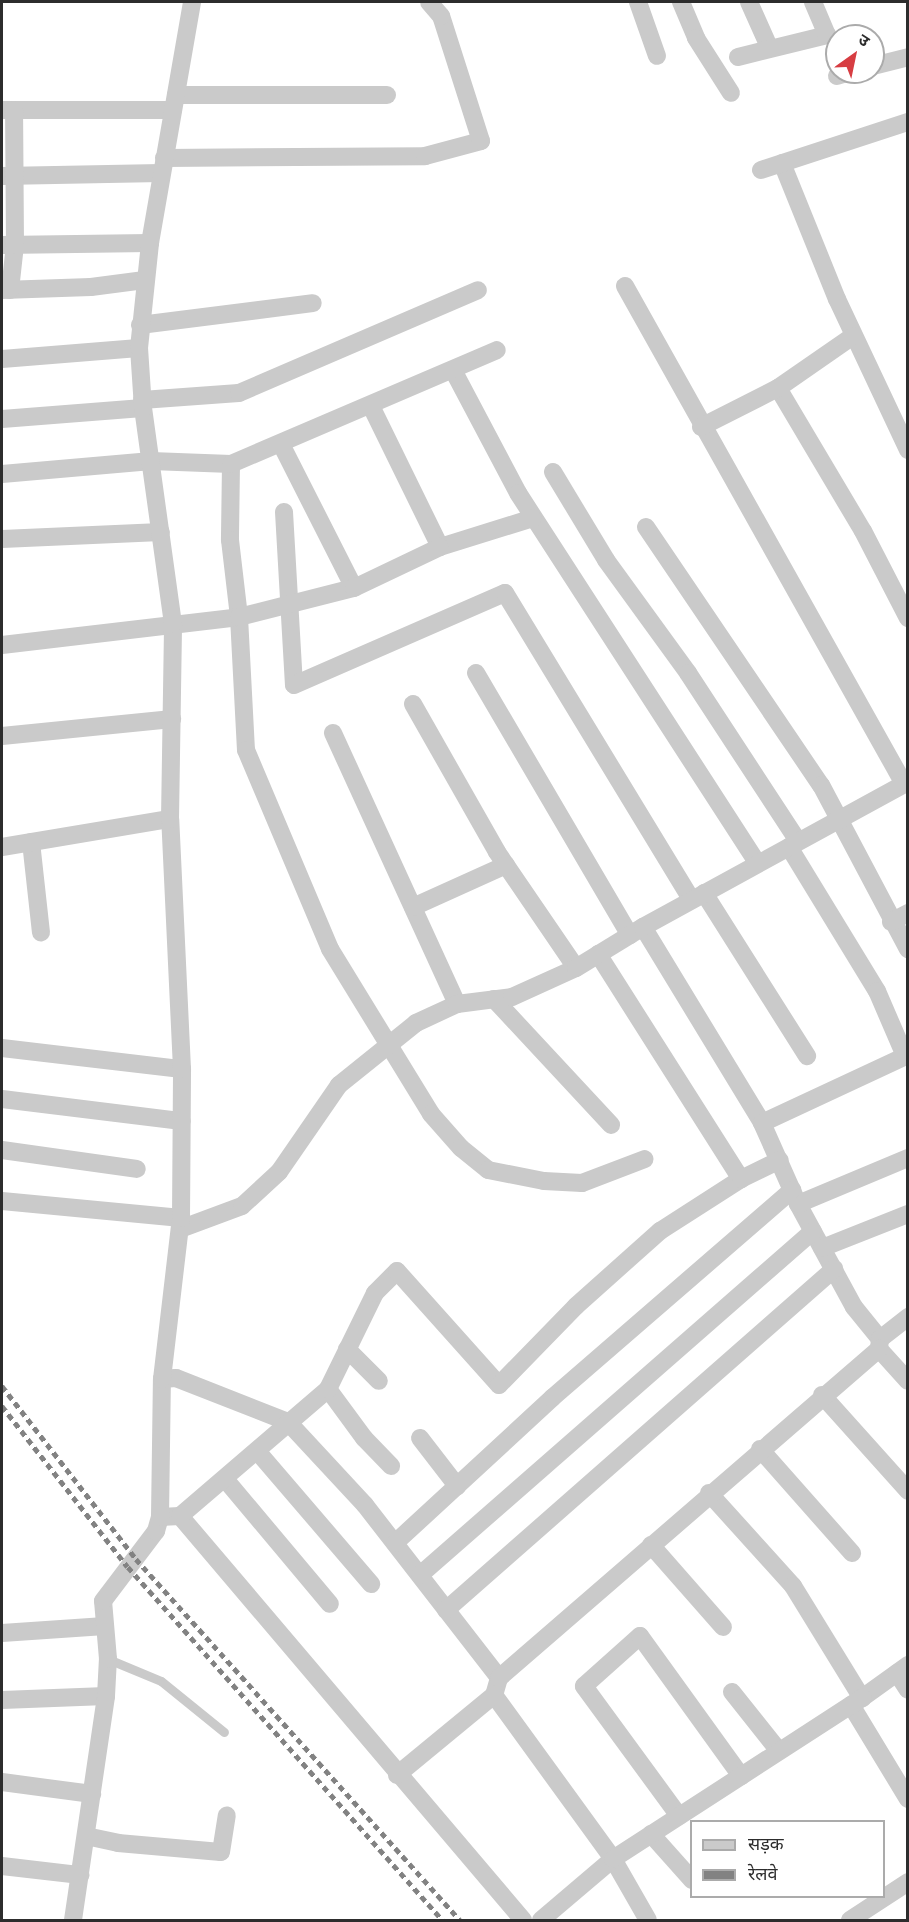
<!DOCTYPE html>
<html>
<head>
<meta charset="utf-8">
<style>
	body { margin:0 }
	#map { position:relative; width:909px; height:1922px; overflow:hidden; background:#fff; font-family:Raleway,"Noto Sans Devanagari",sans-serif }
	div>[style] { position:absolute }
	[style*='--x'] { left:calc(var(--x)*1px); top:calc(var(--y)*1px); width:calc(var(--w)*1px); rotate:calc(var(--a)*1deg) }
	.service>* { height:9px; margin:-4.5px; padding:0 4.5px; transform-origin:4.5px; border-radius:4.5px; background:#cacaca }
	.minor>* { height:18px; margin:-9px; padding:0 9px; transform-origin:9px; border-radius:9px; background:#cacaca }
	.rail>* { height:4.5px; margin-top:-2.25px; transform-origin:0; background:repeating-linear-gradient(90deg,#828282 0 6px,transparent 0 10.5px) }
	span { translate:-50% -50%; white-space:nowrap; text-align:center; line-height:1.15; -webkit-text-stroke:6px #fff; paint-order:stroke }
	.frame { position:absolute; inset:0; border:3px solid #2d2d2d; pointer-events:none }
	.legend { position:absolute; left:690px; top:1820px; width:195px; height:78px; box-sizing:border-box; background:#fff; border:2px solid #ababab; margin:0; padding:8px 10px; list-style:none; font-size:18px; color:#2d2d2d }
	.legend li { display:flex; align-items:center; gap:12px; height:30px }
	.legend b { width:30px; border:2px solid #ababab }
	.north { position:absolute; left:825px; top:24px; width:60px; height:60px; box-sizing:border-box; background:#fff; border:2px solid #ababab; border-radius:50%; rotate:33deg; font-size:16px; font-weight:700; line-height:24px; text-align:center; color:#2d2d2d }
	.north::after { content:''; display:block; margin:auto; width:21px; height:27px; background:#d73d42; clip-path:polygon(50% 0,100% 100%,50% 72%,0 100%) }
</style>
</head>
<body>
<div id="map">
	<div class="service">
		<i style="--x:108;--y:1659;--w:57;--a:22.5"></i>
		<i style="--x:161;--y:1681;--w:81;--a:39"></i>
	</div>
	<div class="minor">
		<i style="--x:638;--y:2;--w:57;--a:70.6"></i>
		<i style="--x:681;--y:2;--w:39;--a:67"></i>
		<i style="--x:696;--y:38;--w:65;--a:57.5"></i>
		<i style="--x:749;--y:2;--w:51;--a:65.9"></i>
		<i style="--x:738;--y:57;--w:92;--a:-13.9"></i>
		<i style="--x:827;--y:35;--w:36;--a:-113"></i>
		<i style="--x:873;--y:66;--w:36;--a:-14"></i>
		<i style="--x:837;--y:76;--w:14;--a:-17"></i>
		<i style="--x:176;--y:95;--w:211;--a:0"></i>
		<i style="--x:3;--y:110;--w:170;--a:0"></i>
		<i style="--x:164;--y:158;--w:261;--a:-0.4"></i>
		<i style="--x:425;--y:156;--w:58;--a:-15"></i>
		<i style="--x:481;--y:141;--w:131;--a:-107.7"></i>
		<i style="--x:441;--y:16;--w:18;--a:-131"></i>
		<i style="--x:782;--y:163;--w:147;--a:68"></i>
		<i style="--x:837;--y:299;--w:167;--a:64.8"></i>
		<i style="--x:761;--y:170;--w:155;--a:-18.1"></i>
		<i style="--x:2;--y:176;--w:159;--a:-1.1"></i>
		<i style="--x:2;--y:245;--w:148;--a:-0.8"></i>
		<i style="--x:625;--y:286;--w:571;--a:60.74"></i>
		<i style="--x:2;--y:290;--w:89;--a:-1.9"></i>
		<i style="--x:91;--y:287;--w:54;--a:-7.4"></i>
		<i style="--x:10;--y:290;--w:45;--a:-83.7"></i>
		<i style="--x:15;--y:245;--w:135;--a:-90.4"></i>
		<i style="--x:140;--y:325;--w:174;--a:-7.2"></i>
		<i style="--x:2;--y:359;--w:137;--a:-4.6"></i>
		<i style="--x:453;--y:370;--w:139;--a:62.1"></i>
		<i style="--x:518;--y:493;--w:440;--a:57.1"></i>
		<i style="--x:778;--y:388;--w:166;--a:59.3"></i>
		<i style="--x:863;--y:531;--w:98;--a:62.7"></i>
		<i style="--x:142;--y:400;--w:97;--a:-4.1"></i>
		<i style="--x:239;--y:393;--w:260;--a:-23.3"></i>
		<i style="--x:371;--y:406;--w:157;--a:63.9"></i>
		<i style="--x:440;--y:547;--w:97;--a:-17.3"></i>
		<i style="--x:2;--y:419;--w:141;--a:-4.5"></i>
		<i style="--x:701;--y:427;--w:86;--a:-26.9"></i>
		<i style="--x:778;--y:388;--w:91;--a:-34.7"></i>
		<i style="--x:281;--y:444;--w:161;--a:63.1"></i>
		<i style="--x:231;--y:464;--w:76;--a:90.8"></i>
		<i style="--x:230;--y:540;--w:78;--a:83.3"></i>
		<i style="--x:239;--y:617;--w:133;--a:87"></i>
		<i style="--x:246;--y:750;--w:216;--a:67.1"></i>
		<i style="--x:330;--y:949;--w:193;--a:58.5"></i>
		<i style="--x:431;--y:1114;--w:45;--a:48.6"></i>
		<i style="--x:461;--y:1148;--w:35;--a:39"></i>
		<i style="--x:488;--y:1170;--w:57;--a:11.1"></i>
		<i style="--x:544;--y:1181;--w:38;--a:3"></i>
		<i style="--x:582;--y:1183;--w:67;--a:-20.9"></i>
		<i style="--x:553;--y:472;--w:103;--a:58.9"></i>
		<i style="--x:606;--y:560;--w:140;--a:54"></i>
		<i style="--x:688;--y:673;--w:201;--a:56.8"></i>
		<i style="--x:2;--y:474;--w:150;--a:-5"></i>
		<i style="--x:151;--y:461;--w:80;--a:2.1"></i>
		<i style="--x:231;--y:464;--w:289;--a:-23.2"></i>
		<i style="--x:284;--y:512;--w:173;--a:86.7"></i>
		<i style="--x:294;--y:685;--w:230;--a:-23.6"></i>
		<i style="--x:505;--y:593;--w:359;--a:58.7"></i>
		<i style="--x:646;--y:527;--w:312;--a:55.9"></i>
		<i style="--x:821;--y:785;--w:186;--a:62.1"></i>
		<i style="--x:2;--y:539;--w:159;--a:-2.5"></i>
		<i style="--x:2;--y:645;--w:239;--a:-6.7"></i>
		<i style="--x:239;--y:617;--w:119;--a:-14.2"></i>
		<i style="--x:354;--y:588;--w:95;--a:-25.5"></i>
		<i style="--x:476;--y:673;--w:304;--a:59.6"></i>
		<i style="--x:413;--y:704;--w:170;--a:60.4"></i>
		<i style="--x:497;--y:852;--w:140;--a:55.7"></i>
		<i style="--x:333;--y:733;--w:298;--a:65.4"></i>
		<i style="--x:2;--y:736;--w:171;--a:-5.7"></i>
		<i style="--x:31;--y:842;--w:91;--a:83.7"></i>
		<i style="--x:2;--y:847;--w:170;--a:-9.5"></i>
		<i style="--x:789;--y:847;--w:169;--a:58.6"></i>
		<i style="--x:877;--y:991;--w:71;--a:66.7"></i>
		<i style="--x:704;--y:893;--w:193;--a:57.7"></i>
		<i style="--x:413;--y:907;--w:102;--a:-24.3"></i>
		<i style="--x:891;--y:922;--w:19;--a:-28"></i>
		<i style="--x:643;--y:927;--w:229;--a:58.7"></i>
		<i style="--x:762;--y:1123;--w:89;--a:66"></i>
		<i style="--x:798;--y:1204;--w:117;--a:61.5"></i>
		<i style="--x:854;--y:1307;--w:41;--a:50.9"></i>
		<i style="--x:880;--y:1339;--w:10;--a:96"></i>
		<i style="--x:879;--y:1349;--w:43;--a:47.8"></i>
		<i style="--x:598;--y:954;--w:267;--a:57.6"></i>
		<i style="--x:494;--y:999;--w:172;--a:47.1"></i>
		<i style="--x:2;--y:1048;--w:181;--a:6.7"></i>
		<i style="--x:2;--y:1099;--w:181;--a:7"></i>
		<i style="--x:762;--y:1123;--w:161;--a:-25"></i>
		<i style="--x:2;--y:1150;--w:136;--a:8"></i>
		<i style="--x:2;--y:1201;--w:180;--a:5.4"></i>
		<i style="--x:798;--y:1204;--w:119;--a:-22.7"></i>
		<i style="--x:180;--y:1229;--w:66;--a:-20.4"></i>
		<i style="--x:242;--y:1206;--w:50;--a:-42.6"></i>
		<i style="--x:279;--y:1172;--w:106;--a:-55.4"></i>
		<i style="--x:339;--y:1085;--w:99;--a:-38.8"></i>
		<i style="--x:416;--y:1023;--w:45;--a:-24.9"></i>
		<i style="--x:457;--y:1004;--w:55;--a:-7.3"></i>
		<i style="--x:512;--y:997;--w:70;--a:-24.4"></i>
		<i style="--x:576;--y:968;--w:79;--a:-31.5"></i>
		<i style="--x:643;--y:927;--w:302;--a:-28.7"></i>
		<i style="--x:822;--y:1248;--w:92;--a:-21.6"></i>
		<i style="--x:880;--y:1339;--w:36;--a:-38"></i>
		<i style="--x:347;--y:1349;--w:45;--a:45"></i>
		<i style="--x:162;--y:1379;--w:14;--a:-4"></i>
		<i style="--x:176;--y:1378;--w:120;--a:21.4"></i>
		<i style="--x:288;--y:1422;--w:113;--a:47.1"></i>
		<i style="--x:365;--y:1505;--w:219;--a:52.2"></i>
		<i style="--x:499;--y:1678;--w:18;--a:106"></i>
		<i style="--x:494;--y:1695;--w:203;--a:54"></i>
		<i style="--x:613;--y:1859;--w:70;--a:60.2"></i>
		<i style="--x:328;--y:1389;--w:61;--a:53.7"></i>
		<i style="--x:364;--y:1438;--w:39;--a:46"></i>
		<i style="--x:822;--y:1395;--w:129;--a:48.1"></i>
		<i style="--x:420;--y:1438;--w:61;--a:52.4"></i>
		<i style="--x:760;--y:1449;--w:139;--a:48.5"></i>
		<i style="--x:258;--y:1452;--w:174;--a:49.4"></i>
		<i style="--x:225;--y:1479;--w:163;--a:50"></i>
		<i style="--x:709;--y:1493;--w:125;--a:47.9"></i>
		<i style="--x:793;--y:1586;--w:132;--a:58.4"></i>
		<i style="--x:862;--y:1698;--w:57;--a:-35.7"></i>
		<i style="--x:180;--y:1516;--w:530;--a:49.67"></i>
		<i style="--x:160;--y:1517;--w:20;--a:-3"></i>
		<i style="--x:180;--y:1516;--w:195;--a:-40.6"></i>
		<i style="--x:328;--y:1389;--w:107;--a:-63.9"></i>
		<i style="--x:375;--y:1293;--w:31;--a:-45"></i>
		<i style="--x:397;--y:1271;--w:153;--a:48.2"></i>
		<i style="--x:499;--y:1385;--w:110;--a:-45.7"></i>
		<i style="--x:576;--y:1306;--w:113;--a:-41.8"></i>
		<i style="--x:660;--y:1231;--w:96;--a:-32.7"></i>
		<i style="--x:741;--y:1179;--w:43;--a:-26"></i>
		<i style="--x:395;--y:1543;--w:214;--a:-42.7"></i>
		<i style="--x:552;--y:1398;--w:318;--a:-40.9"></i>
		<i style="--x:651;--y:1545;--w:109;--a:48.7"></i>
		<i style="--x:420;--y:1575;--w:522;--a:-41.2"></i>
		<i style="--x:446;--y:1610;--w:517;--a:-41.31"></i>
		<i style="--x:2;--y:1633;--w:103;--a:-3.9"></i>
		<i style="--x:897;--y:1673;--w:20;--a:57"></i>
		<i style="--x:499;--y:1678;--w:503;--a:-40.89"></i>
		<i style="--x:732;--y:1692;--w:75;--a:51.5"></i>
		<i style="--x:2;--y:1700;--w:104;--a:-2.2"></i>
		<i style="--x:851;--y:1705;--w:110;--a:58.8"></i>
		<i style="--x:397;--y:1775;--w:126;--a:-39.5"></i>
		<i style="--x:2;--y:1782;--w:91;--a:7.6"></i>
		<i style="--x:679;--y:1816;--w:161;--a:-126.2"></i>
		<i style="--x:584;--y:1686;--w:75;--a:-41.8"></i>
		<i style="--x:640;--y:1636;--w:173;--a:54.2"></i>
		<i style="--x:651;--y:1834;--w:62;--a:48.3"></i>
		<i style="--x:86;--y:1836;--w:33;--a:12"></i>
		<i style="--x:118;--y:1843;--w:103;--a:5"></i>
		<i style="--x:221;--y:1852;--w:37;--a:-81"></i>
		<i style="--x:2;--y:1866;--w:79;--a:6.6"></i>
		<i style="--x:73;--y:1920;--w:226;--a:-81.6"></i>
		<i style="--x:106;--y:1696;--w:37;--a:-87"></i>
		<i style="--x:108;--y:1659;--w:58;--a:-94.9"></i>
		<i style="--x:103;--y:1601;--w:88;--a:-52.9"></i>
		<i style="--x:156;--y:1531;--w:15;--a:-74"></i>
		<i style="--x:160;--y:1517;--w:138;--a:-89.2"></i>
		<i style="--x:162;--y:1379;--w:162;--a:-83.3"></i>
		<i style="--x:181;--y:1218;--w:149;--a:-89.6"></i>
		<i style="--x:182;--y:1069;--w:250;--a:-92.7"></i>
		<i style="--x:170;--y:819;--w:195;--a:-89.1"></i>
		<i style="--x:173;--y:624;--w:218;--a:-97.9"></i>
		<i style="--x:143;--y:408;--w:60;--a:-93.8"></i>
		<i style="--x:139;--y:348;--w:106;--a:-84"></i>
		<i style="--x:150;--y:243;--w:245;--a:-80.1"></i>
		<i style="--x:541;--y:1920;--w:94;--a:-40.3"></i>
		<i style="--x:613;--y:1859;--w:297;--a:-32.9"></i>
		<i style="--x:850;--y:1920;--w:69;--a:-33.2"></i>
	</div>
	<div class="rail">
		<i style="--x:2;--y:1386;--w:219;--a:52.2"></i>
		<i style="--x:136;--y:1559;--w:485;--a:48.1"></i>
		<i style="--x:2;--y:1406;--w:204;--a:52"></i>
		<i style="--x:128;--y:1567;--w:473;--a:48.3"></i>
	</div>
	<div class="frame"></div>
	<ul class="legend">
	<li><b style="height:8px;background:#cacaca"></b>सड़क</li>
	<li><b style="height:8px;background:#828282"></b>रेलवे</li>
	</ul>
	<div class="north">उ</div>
</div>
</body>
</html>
